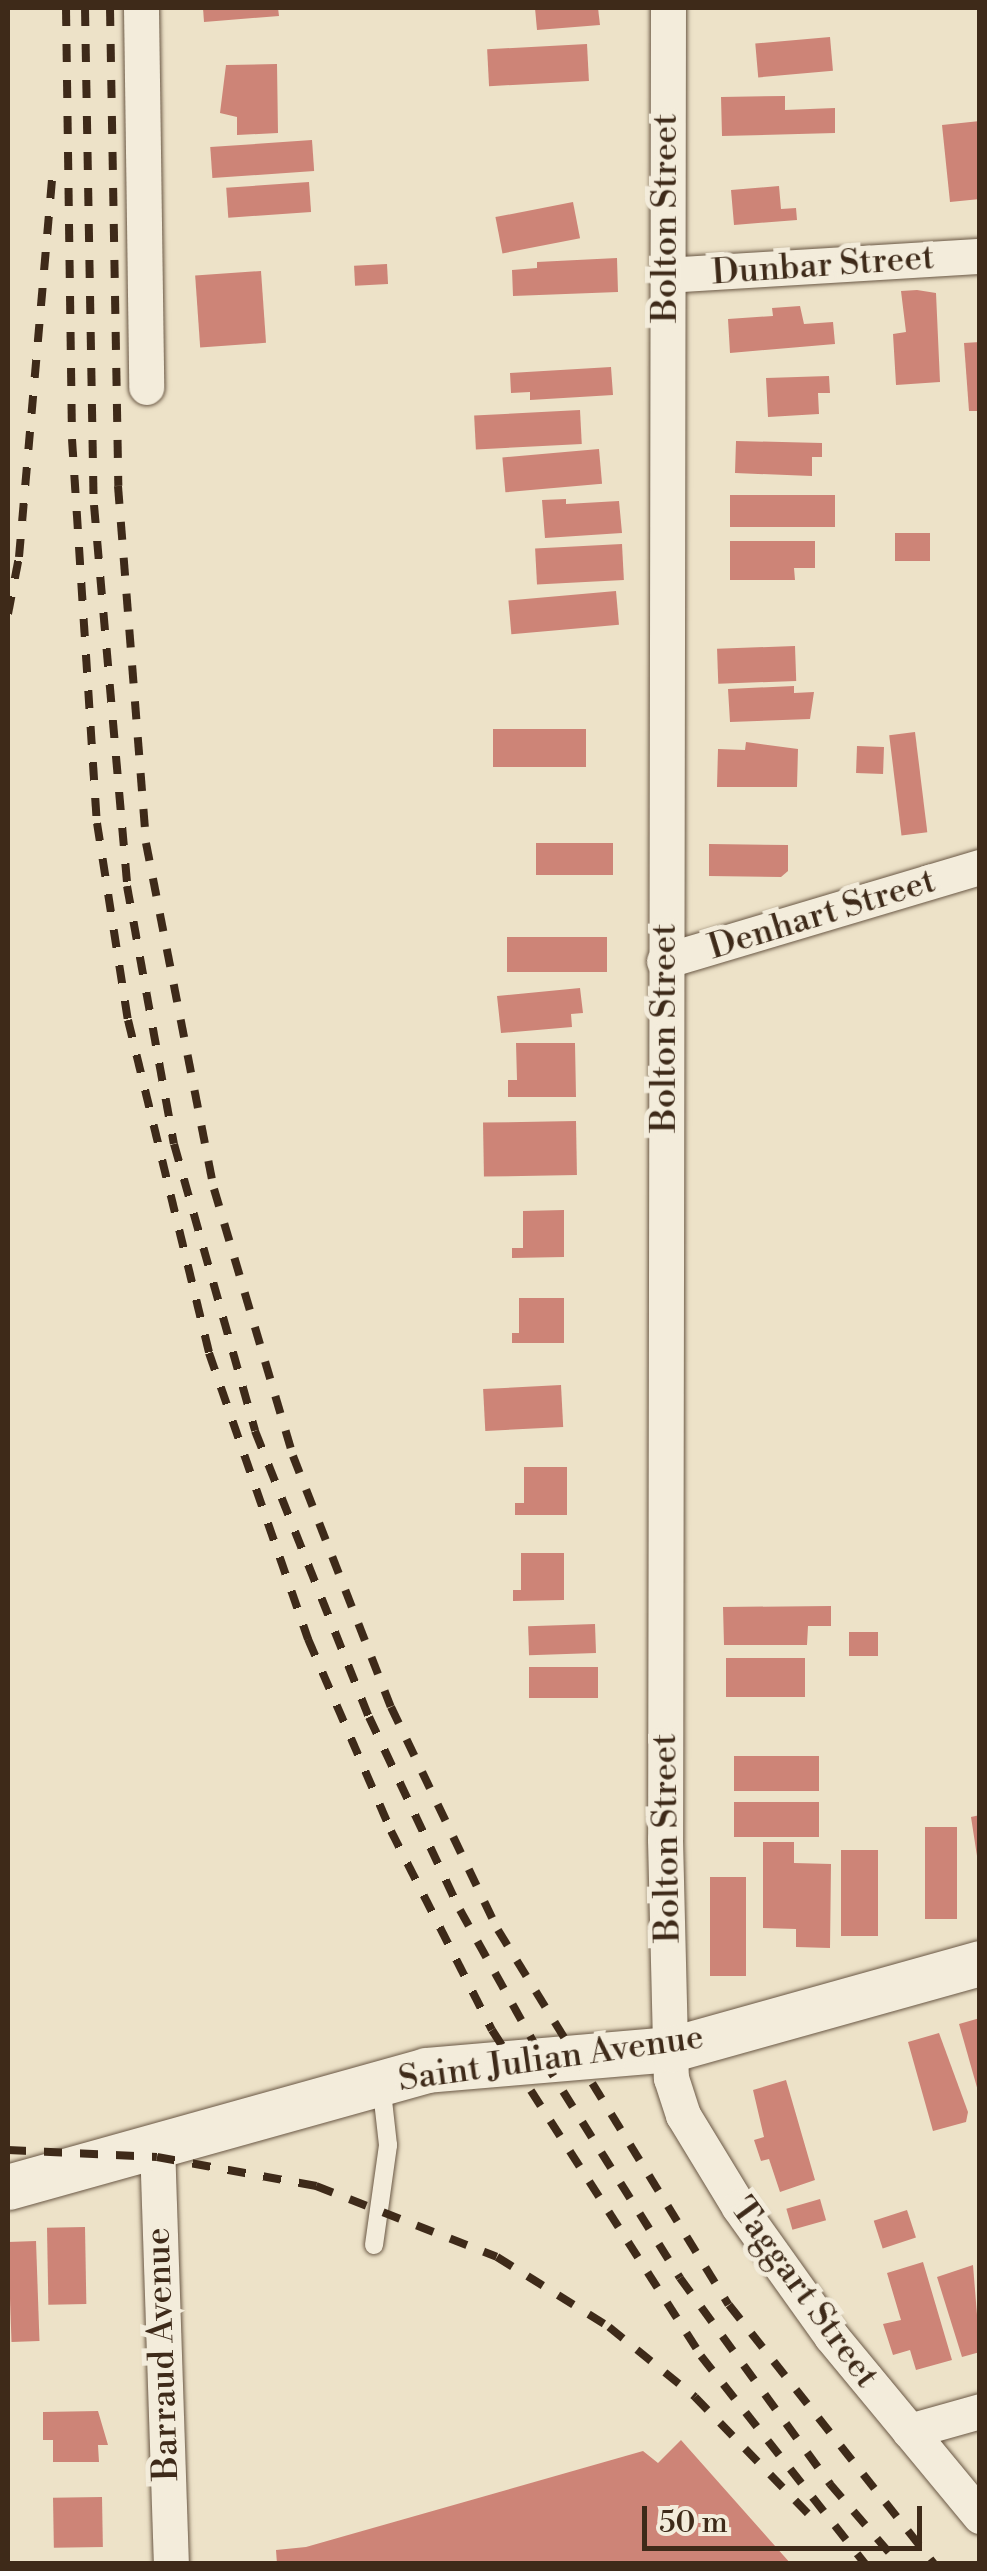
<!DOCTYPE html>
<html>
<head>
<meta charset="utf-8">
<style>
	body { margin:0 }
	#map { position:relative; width:987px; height:2571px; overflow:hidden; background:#ede2c8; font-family:"Libre Bodoni",serif }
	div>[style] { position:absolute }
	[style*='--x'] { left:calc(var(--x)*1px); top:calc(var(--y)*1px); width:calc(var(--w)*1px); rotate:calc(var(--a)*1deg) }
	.building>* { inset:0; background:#cd8477; transform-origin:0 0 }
	.roads { filter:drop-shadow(0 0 2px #6a5845) drop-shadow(0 0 2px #6a5845) }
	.service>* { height:18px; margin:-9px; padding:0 9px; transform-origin:9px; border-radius:9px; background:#f3ecdb }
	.minor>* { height:35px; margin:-17.5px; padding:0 17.5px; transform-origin:17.5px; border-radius:17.5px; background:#f3ecdb }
	.tertiary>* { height:45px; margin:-22.5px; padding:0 22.5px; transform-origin:22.5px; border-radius:22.5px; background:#f3ecdb }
	.rail>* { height:8px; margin-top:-4px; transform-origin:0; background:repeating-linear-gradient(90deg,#3e2a19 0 18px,transparent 0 36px) }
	span { translate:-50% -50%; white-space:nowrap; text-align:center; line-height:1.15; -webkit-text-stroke:10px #f3ecdb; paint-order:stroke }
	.street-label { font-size:35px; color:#3e2a19 }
	.frame { position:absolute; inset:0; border:10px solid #3e2a19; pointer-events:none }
	.scale { position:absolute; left:642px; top:2506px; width:280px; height:45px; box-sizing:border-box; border:5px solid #3e2a19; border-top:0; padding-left:12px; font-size:30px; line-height:35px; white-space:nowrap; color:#3e2a19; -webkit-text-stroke:8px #f3ecdb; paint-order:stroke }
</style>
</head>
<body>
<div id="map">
	<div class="building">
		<i style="clip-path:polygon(203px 8px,278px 8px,279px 16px,204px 22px)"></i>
		<i style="clip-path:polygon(535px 8px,598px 8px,600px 25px,537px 30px)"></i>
		<i style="left:830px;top:37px;width:34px;height:75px;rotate:85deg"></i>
		<i style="left:587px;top:44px;width:37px;height:100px;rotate:87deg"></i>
		<i style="clip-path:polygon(277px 64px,278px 133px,237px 135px,237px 117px,220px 113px,226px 65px)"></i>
		<i style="clip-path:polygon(785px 96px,785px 110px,835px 108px,835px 133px,722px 136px,721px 97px)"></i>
		<i style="clip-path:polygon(980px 121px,980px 199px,950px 202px,942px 125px)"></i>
		<i style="left:312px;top:140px;width:31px;height:102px;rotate:86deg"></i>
		<i style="left:309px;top:182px;width:30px;height:83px;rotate:86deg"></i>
		<i style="clip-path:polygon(779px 186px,781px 209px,796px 208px,797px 220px,734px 225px,731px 190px)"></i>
		<i style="left:573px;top:202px;width:37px;height:79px;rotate:79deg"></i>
		<i style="clip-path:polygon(617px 258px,618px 292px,513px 296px,512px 270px,537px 268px,537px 262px)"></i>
		<i style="left:387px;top:264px;width:20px;height:33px;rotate:87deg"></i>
		<i style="left:261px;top:271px;width:72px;height:66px;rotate:86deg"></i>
		<i style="clip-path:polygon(917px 290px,936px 293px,940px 382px,896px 385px,893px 334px,906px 332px,901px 291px)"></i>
		<i style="clip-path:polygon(800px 306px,804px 324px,833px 322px,835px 344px,730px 353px,728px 319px,773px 316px,772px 308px)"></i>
		<i style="clip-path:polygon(980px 342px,980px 411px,969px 411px,964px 343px)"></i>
		<i style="clip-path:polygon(611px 367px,613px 395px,530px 400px,530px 392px,511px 393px,510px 373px)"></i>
		<i style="clip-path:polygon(829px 376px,830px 393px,818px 393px,819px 414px,768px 417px,766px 378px)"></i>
		<i style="left:580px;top:410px;width:34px;height:106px;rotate:87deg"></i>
		<i style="clip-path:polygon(736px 441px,822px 443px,822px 457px,812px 457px,812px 476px,735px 473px)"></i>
		<i style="left:599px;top:449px;width:35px;height:97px;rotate:85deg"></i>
		<i style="left:835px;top:495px;width:32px;height:105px;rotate:90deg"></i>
		<i style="clip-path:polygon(566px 499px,566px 504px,619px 501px,622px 533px,545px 538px,542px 500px)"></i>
		<i style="left:930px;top:533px;width:28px;height:35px;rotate:90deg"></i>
		<i style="clip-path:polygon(730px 541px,815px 541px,815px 568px,794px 568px,795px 580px,730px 580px)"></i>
		<i style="left:622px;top:544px;width:36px;height:87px;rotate:87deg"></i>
		<i style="left:616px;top:591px;width:34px;height:108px;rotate:85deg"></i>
		<i style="left:795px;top:646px;width:35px;height:78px;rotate:88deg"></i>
		<i style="clip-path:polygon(794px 686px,794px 693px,814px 692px,810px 719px,730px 722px,728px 689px)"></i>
		<i style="left:586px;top:729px;width:38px;height:93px;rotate:90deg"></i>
		<i style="left:915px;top:732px;width:101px;height:26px;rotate:83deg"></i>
		<i style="clip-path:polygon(746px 742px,798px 749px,797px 787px,717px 787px,718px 749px,745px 750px)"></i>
		<i style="left:857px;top:746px;width:27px;height:27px;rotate:2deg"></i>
		<i style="left:613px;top:843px;width:32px;height:77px;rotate:90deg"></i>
		<i style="clip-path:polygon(709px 844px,788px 845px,788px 871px,781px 877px,709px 876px)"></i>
		<i style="left:507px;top:937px;width:100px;height:35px"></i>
		<i style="clip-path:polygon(580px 988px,583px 1013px,571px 1014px,572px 1027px,501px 1033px,497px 996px)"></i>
		<i style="clip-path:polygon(516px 1043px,575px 1043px,576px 1097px,508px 1097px,508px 1080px,517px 1080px)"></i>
		<i style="left:576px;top:1121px;width:54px;height:93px;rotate:89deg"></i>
		<i style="clip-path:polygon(564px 1210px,564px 1257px,512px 1258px,512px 1248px,523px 1248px,523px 1211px)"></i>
		<i style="clip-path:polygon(519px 1298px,564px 1298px,564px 1343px,512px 1343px,512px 1333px,519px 1333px)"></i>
		<i style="left:561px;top:1385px;width:42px;height:78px;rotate:87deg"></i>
		<i style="clip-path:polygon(524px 1467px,567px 1467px,567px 1515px,515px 1515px,515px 1503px,524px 1503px)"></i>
		<i style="clip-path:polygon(521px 1553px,564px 1553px,564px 1600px,513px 1601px,513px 1590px,521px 1590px)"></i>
		<i style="clip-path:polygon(831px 1606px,831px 1626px,808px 1626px,807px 1645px,724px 1645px,723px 1607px)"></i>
		<i style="left:595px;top:1624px;width:29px;height:67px;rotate:88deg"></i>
		<i style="left:849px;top:1632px;width:29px;height:24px"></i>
		<i style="left:726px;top:1658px;width:79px;height:39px"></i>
		<i style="left:529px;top:1667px;width:69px;height:31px"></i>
		<i style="left:734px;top:1756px;width:85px;height:35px"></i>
		<i style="left:734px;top:1802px;width:85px;height:35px"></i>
		<i style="clip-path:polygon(980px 1815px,980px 1856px,977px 1856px,971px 1817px)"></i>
		<i style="left:925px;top:1827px;width:32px;height:92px"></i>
		<i style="clip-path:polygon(763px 1842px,794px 1842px,794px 1863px,831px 1864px,830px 1948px,796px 1947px,796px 1929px,763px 1928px)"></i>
		<i style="left:841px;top:1850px;width:37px;height:86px"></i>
		<i style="left:710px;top:1877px;width:36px;height:99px"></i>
		<i style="clip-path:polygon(980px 2018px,980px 2091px,978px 2091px,959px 2024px)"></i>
		<i style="clip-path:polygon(939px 2033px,968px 2112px,966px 2122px,933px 2131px,908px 2042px)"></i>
		<i style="clip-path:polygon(786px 2080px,815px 2180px,780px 2192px,769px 2159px,761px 2161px,754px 2140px,764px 2137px,753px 2090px)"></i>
		<i style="left:820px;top:2199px;width:22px;height:35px;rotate:74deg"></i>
		<i style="left:907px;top:2210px;width:29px;height:35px;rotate:72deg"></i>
		<i style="left:85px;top:2227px;width:77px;height:38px;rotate:89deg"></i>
		<i style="left:36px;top:2241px;width:100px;height:28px;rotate:88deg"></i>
		<i style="clip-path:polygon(923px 2262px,952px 2360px,916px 2370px,910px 2350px,893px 2355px,883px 2324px,901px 2320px,887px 2273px)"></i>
		<i style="clip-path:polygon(973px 2265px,980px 2352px,962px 2357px,937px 2277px)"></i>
		<i style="clip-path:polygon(98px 2411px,108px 2445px,98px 2445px,99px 2462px,53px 2462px,53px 2440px,43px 2440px,43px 2412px)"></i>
		<i style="clip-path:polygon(681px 2440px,791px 2564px,277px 2564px,276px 2550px,306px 2547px,643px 2451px,658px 2463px)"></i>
		<i style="left:102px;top:2497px;width:50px;height:49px;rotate:89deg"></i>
	</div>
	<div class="roads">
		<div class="service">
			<i style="--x:374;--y:2245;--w:101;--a:-82"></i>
			<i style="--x:388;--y:2145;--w:62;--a:-96.4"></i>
		</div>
		<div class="minor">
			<i style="--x:141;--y:8;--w:379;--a:89.2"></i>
			<i style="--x:668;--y:8;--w:1831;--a:90.09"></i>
			<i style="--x:665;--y:1839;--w:239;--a:88.6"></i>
			<i style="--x:671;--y:2078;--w:39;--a:72"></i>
			<i style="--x:683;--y:2115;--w:108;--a:58.7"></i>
			<i style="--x:739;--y:2207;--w:158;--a:54.5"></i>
			<i style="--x:831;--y:2336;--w:234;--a:50.4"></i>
			<i style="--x:666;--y:275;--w:315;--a:-3.5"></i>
			<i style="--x:664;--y:961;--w:330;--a:-16.6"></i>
			<i style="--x:157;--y:2144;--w:420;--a:88.1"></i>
			<i style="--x:909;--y:2431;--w:74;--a:-15.7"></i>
		</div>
		<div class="tertiary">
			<i style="--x:8;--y:2187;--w:434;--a:-15.6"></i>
			<i style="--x:426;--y:2070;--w:247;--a:-4.9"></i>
			<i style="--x:672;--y:2049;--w:320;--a:-15.6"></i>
		</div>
	</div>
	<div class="rail">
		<i style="--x:66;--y:8;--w:431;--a:89.2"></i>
		<i style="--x:72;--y:439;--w:385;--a:86.3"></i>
		<i style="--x:97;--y:823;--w:199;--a:81.1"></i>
		<i style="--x:128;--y:1020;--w:343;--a:76.3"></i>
		<i style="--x:209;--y:1353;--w:303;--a:70.9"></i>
		<i style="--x:308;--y:1639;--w:209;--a:66.6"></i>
		<i style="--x:391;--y:1831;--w:223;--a:63.1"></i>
		<i style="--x:492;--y:2030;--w:387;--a:57.3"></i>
		<i style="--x:701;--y:2356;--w:265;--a:51.7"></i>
		<i style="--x:85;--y:8;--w:497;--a:89"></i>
		<i style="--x:94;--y:505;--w:382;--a:85"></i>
		<i style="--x:127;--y:886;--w:262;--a:79.7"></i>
		<i style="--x:174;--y:1144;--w:298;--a:74.2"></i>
		<i style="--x:255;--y:1431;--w:308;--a:68.3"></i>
		<i style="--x:369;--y:1717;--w:213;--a:64.8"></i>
		<i style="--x:460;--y:1910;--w:173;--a:60.9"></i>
		<i style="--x:544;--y:2061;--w:256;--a:57.9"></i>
		<i style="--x:680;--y:2278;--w:255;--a:53.9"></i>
		<i style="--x:830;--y:2484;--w:106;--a:49.2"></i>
		<i style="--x:110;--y:8;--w:478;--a:89"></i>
		<i style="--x:118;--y:486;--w:358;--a:85.5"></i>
		<i style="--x:146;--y:843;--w:353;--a:78.9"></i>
		<i style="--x:214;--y:1189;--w:278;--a:73.5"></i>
		<i style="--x:293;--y:1456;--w:269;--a:68.7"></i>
		<i style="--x:391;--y:1707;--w:247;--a:64.4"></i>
		<i style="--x:498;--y:1930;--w:440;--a:58.4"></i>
		<i style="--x:729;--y:2305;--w:330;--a:51.6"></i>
		<i style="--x:8;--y:614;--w:58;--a:-79.1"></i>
		<i style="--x:19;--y:557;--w:386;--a:-85"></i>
		<i style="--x:8;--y:2150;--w:149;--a:2.7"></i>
		<i style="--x:157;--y:2157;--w:162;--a:10.3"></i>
		<i style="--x:316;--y:2186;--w:194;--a:21.4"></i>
		<i style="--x:497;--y:2257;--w:132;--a:32"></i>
		<i style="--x:609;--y:2327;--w:111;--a:39.1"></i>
		<i style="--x:695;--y:2397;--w:173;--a:45.9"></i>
	</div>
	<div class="street-label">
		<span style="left:666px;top:218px;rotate:-90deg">Bolton Street</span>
		<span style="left:823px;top:266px;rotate:-4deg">Dunbar Street</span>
		<span style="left:822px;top:915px;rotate:-17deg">Denhart Street</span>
		<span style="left:665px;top:1028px;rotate:-90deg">Bolton Street</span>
		<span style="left:667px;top:1838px;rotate:-91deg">Bolton Street</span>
		<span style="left:551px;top:2059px;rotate:-8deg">Saint Julian Avenue</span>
		<span style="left:804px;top:2293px;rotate:54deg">Taggart Street</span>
		<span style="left:163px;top:2354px;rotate:-92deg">Barraud Avenue</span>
	</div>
	<div class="frame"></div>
	<div class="scale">50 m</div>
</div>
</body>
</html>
